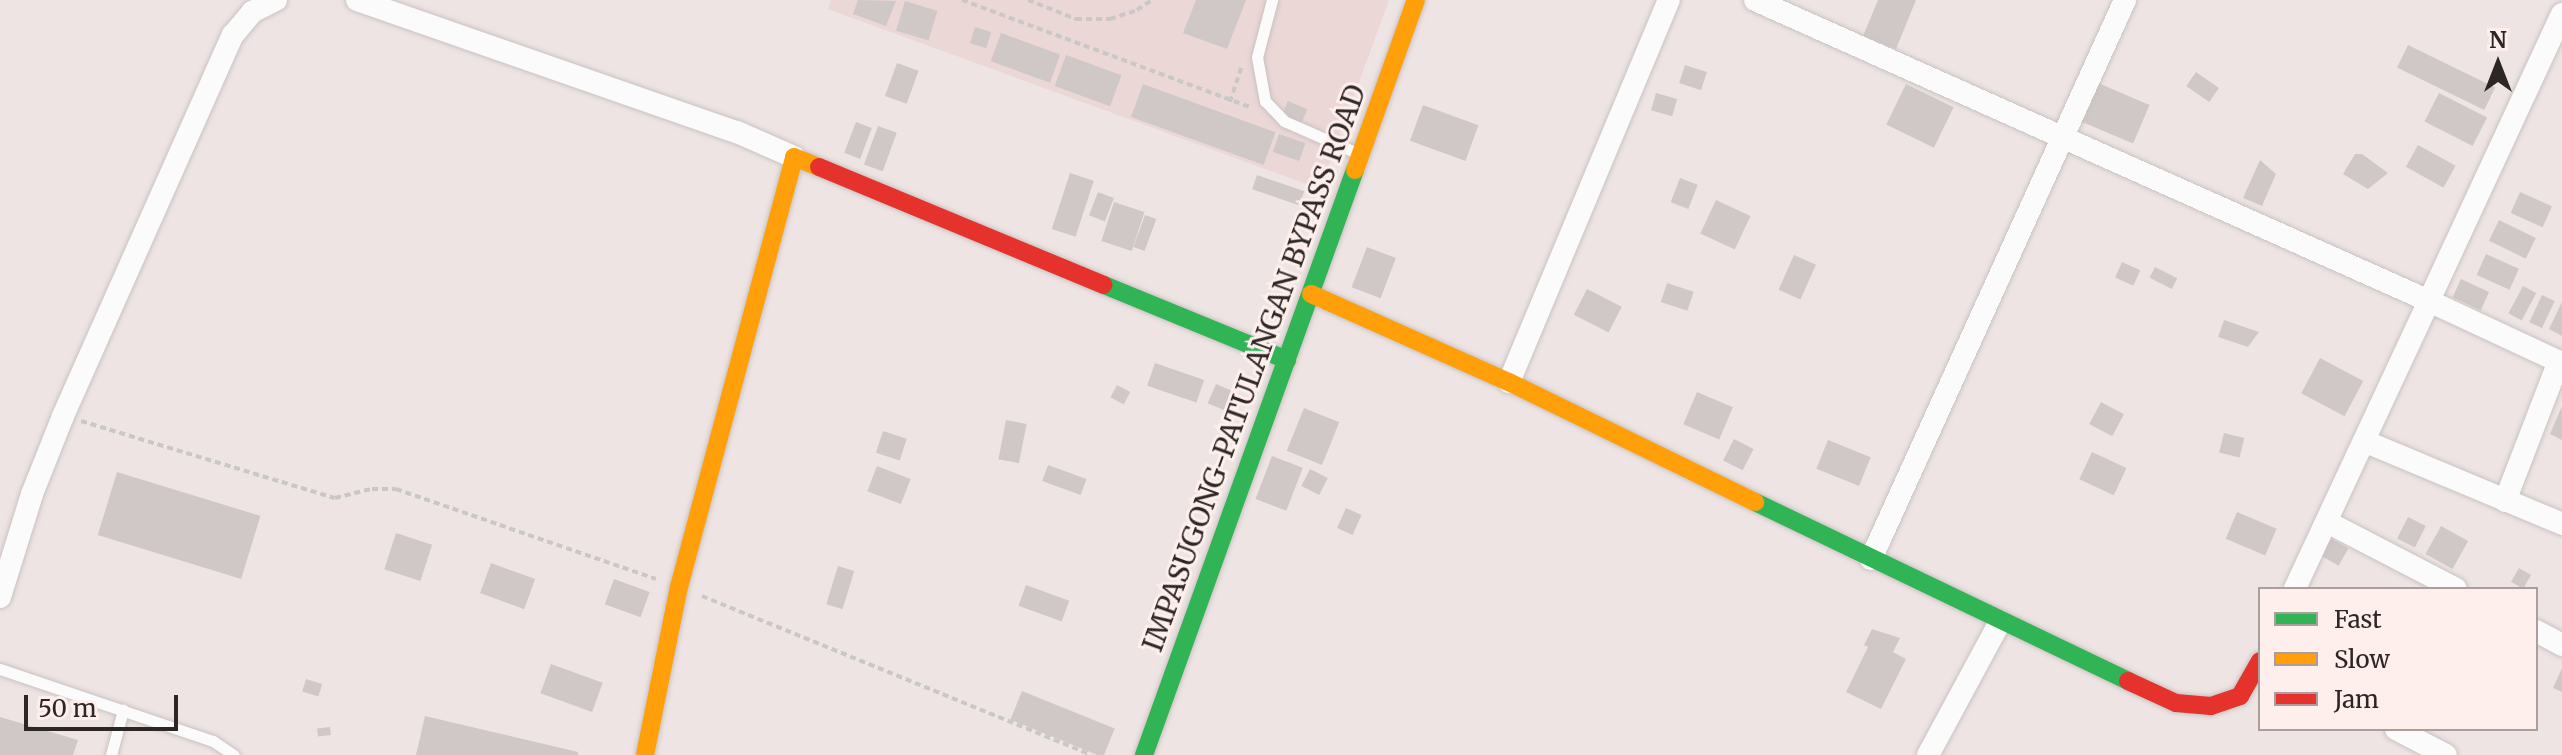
<!DOCTYPE html>
<html>
<head>
<meta charset="utf-8">
<style>
	body { margin:0 }
	#map { position:relative; width:2562px; height:755px; overflow:hidden; background:#eee4e4; font-family:Merriweather,serif }
	div>[style] { position:absolute }
	[style*='--x'] { left:calc(var(--x)*1px); top:calc(var(--y)*1px); width:calc(var(--w)*1px); rotate:calc(var(--a)*1deg) }
	.built>* { inset:0; background:#ebd7d6 }
	.building>* { inset:0; background:#d0c8c7; transform-origin:0 0 }
	.path>* { height:4px; margin-top:-2px; transform-origin:0; background:repeating-linear-gradient(90deg,#cac7c7 0 6px,transparent 0 10px) }
	.roads { filter:drop-shadow(0 0 2px #cac2c2) drop-shadow(0 0 2px #cac2c2) }
	.lane>* { height:11px; margin:-5.5px; padding:0 5.5px; transform-origin:5.5px; border-radius:5.5px; background:#fcfbfb }
	.street>* { height:22px; margin:-11px; padding:0 11px; transform-origin:11px; border-radius:11px; background:#fcfbfb }
	.fast>* { height:18px; margin:-9px; padding:0 9px; transform-origin:9px; border-radius:9px; background:#30b455 }
	.slow>* { height:18px; margin:-9px; padding:0 9px; transform-origin:9px; border-radius:9px; background:#ff9f0a }
	.jam>* { height:18px; margin:-9px; padding:0 9px; transform-origin:9px; border-radius:9px; background:#e5322d }
	span { translate:-50% -50%; white-space:nowrap; text-align:center; line-height:1.15; -webkit-text-stroke:6px #feefed; paint-order:stroke }
	.street-label { font-size:28px; color:#2c2625 }
	.legend { position:absolute; left:2258px; top:587px; width:280px; height:144px; box-sizing:border-box; background:#feefed; border:2px solid #aa9f9d; margin:0; padding:10px 14px; list-style:none; font-size:24px; color:#2c2625 }
	.legend li { display:flex; align-items:center; gap:16px; height:40px }
	.legend b { width:40px; border:2px solid #aa9f9d }
	.north { position:absolute; left:2458px; top:24px; width:80px; height:80px; -webkit-text-stroke:6px #feefed; paint-order:stroke; rotate:0deg; font-size:22px; font-weight:700; line-height:32px; text-align:center; color:#2c2625 }
	.north::after { content:''; display:block; margin:auto; width:28px; height:36px; background:#2c2625; clip-path:polygon(50% 0,100% 100%,50% 72%,0 100%) }
	.scale { position:absolute; left:24px; top:695px; width:154px; height:36px; box-sizing:border-box; border:4px solid #2c2625; border-top:0; padding-left:10px; font-size:24px; line-height:28px; white-space:nowrap; color:#2c2625; -webkit-text-stroke:6px #feefed; paint-order:stroke }
</style>
</head>
<body>
<div id="map">
	<div class="built">
		<i style="clip-path:polygon(831px 0,1389px 0,1320px 189px,828px 9px)"></i>
	</div>
	<div class="building">
		<i style="clip-path:polygon(858px 0,896px 1px,886px 26px,853px 14px)"></i>
		<i style="clip-path:polygon(1196px 0,1246px 0,1227px 49px,1183px 33px)"></i>
		<i style="clip-path:polygon(1878px 0,1916px 0,1896px 49px,1863px 36px)"></i>
		<i style="left:905px;top:1px;width:34px;height:31px;rotate:17deg"></i>
		<i style="left:975px;top:27px;width:17px;height:17px;rotate:17deg"></i>
		<i style="left:1001px;top:33px;width:63px;height:30px;rotate:20deg"></i>
		<i style="left:2408px;top:45px;width:97px;height:25px;rotate:26deg"></i>
		<i style="left:1066px;top:55px;width:59px;height:33px;rotate:20deg"></i>
		<i style="left:897px;top:63px;width:23px;height:35px;rotate:20deg"></i>
		<i style="left:1685px;top:65px;width:23px;height:19px;rotate:18deg"></i>
		<i style="left:2196px;top:72px;width:28px;height:17px;rotate:35deg"></i>
		<i style="left:2098px;top:83px;width:56px;height:42px;rotate:23deg"></i>
		<i style="left:1143px;top:84px;width:141px;height:35px;rotate:20deg"></i>
		<i style="left:1906px;top:84px;width:53px;height:45px;rotate:26deg"></i>
		<i style="left:1656px;top:93px;width:22px;height:18px;rotate:16deg"></i>
		<i style="left:2439px;top:93px;width:54px;height:32px;rotate:27deg"></i>
		<i style="left:1288px;top:101px;width:21px;height:15px;rotate:23deg"></i>
		<i style="left:1423px;top:105px;width:59px;height:38px;rotate:20deg"></i>
		<i style="left:856px;top:122px;width:17px;height:33px;rotate:21deg"></i>
		<i style="left:878px;top:126px;width:20px;height:41px;rotate:20deg"></i>
		<i style="left:1279px;top:134px;width:28px;height:19px;rotate:19deg"></i>
		<i style="left:2418px;top:145px;width:43px;height:25px;rotate:29deg"></i>
		<i style="clip-path:polygon(2355px 154px,2362px 154px,2388px 173px,2368px 189px,2343px 174px)"></i>
		<i style="clip-path:polygon(2260px 160px,2276px 174px,2262px 206px,2243px 198px)"></i>
		<i style="left:1070px;top:173px;width:25px;height:59px;rotate:18deg"></i>
		<i style="left:1257px;top:175px;width:50px;height:15px;rotate:19deg"></i>
		<i style="left:1680px;top:178px;width:19px;height:26px;rotate:21deg"></i>
		<i style="left:1098px;top:192px;width:17px;height:25px;rotate:21deg"></i>
		<i style="left:2520px;top:192px;width:35px;height:23px;rotate:24deg"></i>
		<i style="left:1716px;top:200px;width:38px;height:37px;rotate:25deg"></i>
		<i style="left:1114px;top:202px;width:32px;height:41px;rotate:18deg"></i>
		<i style="left:1145px;top:215px;width:12px;height:34px;rotate:20deg"></i>
		<i style="left:2499px;top:220px;width:41px;height:23px;rotate:26deg"></i>
		<i style="left:1367px;top:247px;width:31px;height:43px;rotate:21deg"></i>
		<i style="left:2486px;top:254px;width:36px;height:23px;rotate:24deg"></i>
		<i style="left:1794px;top:255px;width:24px;height:38px;rotate:24deg"></i>
		<i style="left:2122px;top:262px;width:20px;height:17px;rotate:24deg"></i>
		<i style="left:2155px;top:267px;width:25px;height:12px;rotate:27deg"></i>
		<i style="left:2461px;top:279px;width:31px;height:20px;rotate:25deg"></i>
		<i style="left:1667px;top:283px;width:28px;height:20px;rotate:18deg"></i>
		<i style="left:2523px;top:286px;width:15px;height:31px;rotate:28deg"></i>
		<i style="left:1587px;top:289px;width:39px;height:29px;rotate:27deg"></i>
		<i style="left:2542px;top:295px;width:14px;height:30px;rotate:25deg"></i>
		<i style="clip-path:polygon(2562px 302px,2562px 336px,2549px 329px)"></i>
		<i style="clip-path:polygon(2224px 320px,2259px 332px,2248px 347px,2218px 337px)"></i>
		<i style="left:2320px;top:358px;width:49px;height:40px;rotate:28deg"></i>
		<i style="left:1155px;top:363px;width:52px;height:24px;rotate:19deg"></i>
		<i style="left:1216px;top:384px;width:23px;height:21px;rotate:23deg"></i>
		<i style="left:1117px;top:385px;width:15px;height:14px;rotate:28deg"></i>
		<i style="left:1697px;top:392px;width:39px;height:35px;rotate:23deg"></i>
		<i style="left:2101px;top:402px;width:26px;height:25px;rotate:28deg"></i>
		<i style="clip-path:polygon(2562px 406px,2562px 440px,2550px 434px)"></i>
		<i style="left:1304px;top:408px;width:38px;height:46px;rotate:22deg"></i>
		<i style="left:1006px;top:420px;width:21px;height:40px;rotate:11deg"></i>
		<i style="left:883px;top:431px;width:25px;height:23px;rotate:18deg"></i>
		<i style="left:2224px;top:433px;width:21px;height:20px;rotate:14deg"></i>
		<i style="left:1734px;top:439px;width:22px;height:24px;rotate:27deg"></i>
		<i style="left:1828px;top:440px;width:46px;height:31px;rotate:22deg"></i>
		<i style="left:2092px;top:452px;width:38px;height:30px;rotate:25deg"></i>
		<i style="left:1272px;top:456px;width:33px;height:46px;rotate:21deg"></i>
		<i style="left:1048px;top:465px;width:41px;height:17px;rotate:20deg"></i>
		<i style="left:877px;top:466px;width:36px;height:27px;rotate:21deg"></i>
		<i style="left:1310px;top:469px;width:20px;height:19px;rotate:27deg"></i>
		<i style="left:117px;top:472px;width:150px;height:66px;rotate:17deg"></i>
		<i style="left:1346px;top:508px;width:17px;height:22px;rotate:24deg"></i>
		<i style="left:2237px;top:512px;width:43px;height:29px;rotate:23deg"></i>
		<i style="left:2408px;top:517px;width:20px;height:24px;rotate:27deg"></i>
		<i style="left:2441px;top:526px;width:31px;height:32px;rotate:29deg"></i>
		<i style="left:396px;top:533px;width:38px;height:38px;rotate:18deg"></i>
		<i style="left:2330px;top:538px;width:21px;height:20px;rotate:29deg"></i>
		<i style="left:491px;top:563px;width:47px;height:32px;rotate:20deg"></i>
		<i style="left:838px;top:566px;width:17px;height:40px;rotate:17deg"></i>
		<i style="left:2519px;top:568px;width:14px;height:16px;rotate:30deg"></i>
		<i style="left:614px;top:579px;width:38px;height:27px;rotate:20deg"></i>
		<i style="left:1026px;top:585px;width:46px;height:22px;rotate:20deg"></i>
		<i style="clip-path:polygon(1872px 629px,1900px 638px,1893px 652px,1906px 659px,1881px 709px,1846px 692px,1868px 647px,1864px 645px)"></i>
		<i style="left:551px;top:664px;width:55px;height:31px;rotate:20deg"></i>
		<i style="clip-path:polygon(2562px 668px,2562px 692px,2553px 688px)"></i>
		<i style="left:306px;top:679px;width:17px;height:13px;rotate:17deg"></i>
		<i style="left:1022px;top:691px;width:100px;height:31px;rotate:22deg"></i>
		<i style="clip-path:polygon(425px 716px,578px 752px,578px 755px,416px 755px)"></i>
		<i style="clip-path:polygon(0 717px,78px 740px,73px 755px,0 755px)"></i>
		<i style="left:330px;top:727px;width:8px;height:13px;rotate:83deg"></i>
	</div>
	<div class="path">
		<i style="--x:962;--y:0;--w:309;--a:20.4"></i>
		<i style="--x:1028;--y:0;--w:52;--a:21.6"></i>
		<i style="--x:1076;--y:19;--w:34;--a:0"></i>
		<i style="--x:1110;--y:19;--w:28;--a:-18"></i>
		<i style="--x:1137;--y:10;--w:18;--a:-34"></i>
		<i style="--x:1230;--y:102;--w:38;--a:-72"></i>
		<i style="--x:81;--y:421;--w:265;--a:16.9"></i>
		<i style="--x:335;--y:498;--w:38;--a:-14"></i>
		<i style="--x:372;--y:489;--w:24;--a:0"></i>
		<i style="--x:396;--y:489;--w:275;--a:19.1"></i>
		<i style="--x:702;--y:596;--w:420;--a:22.2"></i>
	</div>
	<div class="roads">
		<div class="lane">
			<i style="--x:1272;--y:0;--w:59;--a:104.7"></i>
			<i style="--x:1257;--y:57;--w:45;--a:79.7"></i>
			<i style="--x:1265;--y:101;--w:28;--a:46"></i>
			<i style="--x:1284;--y:121;--w:80;--a:23.7"></i>
			<i style="--x:0;--y:669;--w:225;--a:18.7"></i>
			<i style="--x:213;--y:741;--w:25;--a:34"></i>
			<i style="--x:111;--y:755;--w:47;--a:-75.1"></i>
		</div>
		<div class="street">
			<i style="--x:357;--y:0;--w:402;--a:19.2"></i>
			<i style="--x:737;--y:132;--w:62;--a:23.7"></i>
			<i style="--x:1755;--y:0;--w:738;--a:24.06"></i>
			<i style="--x:2429;--y:301;--w:318;--a:115"></i>
			<i style="--x:2562;--y:14;--w:316;--a:114.9"></i>
			<i style="--x:2429;--y:301;--w:147;--a:25"></i>
			<i style="--x:1509;--y:382;--w:414;--a:-67.3"></i>
			<i style="--x:2364;--y:441;--w:215;--a:22.7"></i>
			<i style="--x:2505;--y:501;--w:150;--a:-68.9"></i>
			<i style="--x:2327;--y:522;--w:145;--a:27.4"></i>
			<i style="--x:1871;--y:559;--w:614;--a:-65.56"></i>
			<i style="--x:0;--y:597;--w:108;--a:-72.7"></i>
			<i style="--x:32;--y:494;--w:84;--a:-68.3"></i>
			<i style="--x:63;--y:416;--w:417;--a:-66"></i>
			<i style="--x:233;--y:35;--w:30;--a:-50"></i>
			<i style="--x:252;--y:12;--w:27;--a:-27"></i>
			<i style="--x:2536;--y:631;--w:30;--a:28"></i>
			<i style="--x:2396;--y:729;--w:56;--a:27.5"></i>
			<i style="--x:1928;--y:755;--w:151;--a:-61.6"></i>
		</div>
		<div class="fast">
			<i style="--x:1104;--y:285;--w:198;--a:22.3"></i>
			<i style="--x:1755;--y:502;--w:414;--a:25.6"></i>
			<i style="--x:1144;--y:755;--w:622;--a:-70.17"></i>
		</div>
		<div class="slow">
			<i style="--x:1355;--y:170;--w:181;--a:-70.3"></i>
			<i style="--x:1311;--y:294;--w:217;--a:24"></i>
			<i style="--x:1509;--y:382;--w:274;--a:26"></i>
			<i style="--x:645;--y:755;--w:171;--a:-78.6"></i>
			<i style="--x:679;--y:587;--w:445;--a:-75"></i>
			<i style="--x:794;--y:157;--w:27;--a:22"></i>
		</div>
		<div class="jam">
			<i style="--x:819;--y:167;--w:308;--a:22.5"></i>
			<i style="--x:2128;--y:681;--w:53;--a:24.6"></i>
			<i style="--x:2176;--y:703;--w:35;--a:5"></i>
			<i style="--x:2211;--y:706;--w:31;--a:-19"></i>
			<i style="--x:2240;--y:696;--w:40;--a:-60.3"></i>
		</div>
	</div>
	<div class="street-label">
		<span style="left:1254px;top:368px;rotate:-70deg">IMPASUGONG-PATULANGAN BYPASS ROAD</span>
	</div>
	<ul class="legend">
	<li><b style="height:10px;background:#30b455"></b>Fast</li>
	<li><b style="height:10px;background:#ff9f0a"></b>Slow</li>
	<li><b style="height:10px;background:#e5322d"></b>Jam</li>
	</ul>
	<div class="north">N</div>
	<div class="scale">50 m</div>
</div>
</body>
</html>
